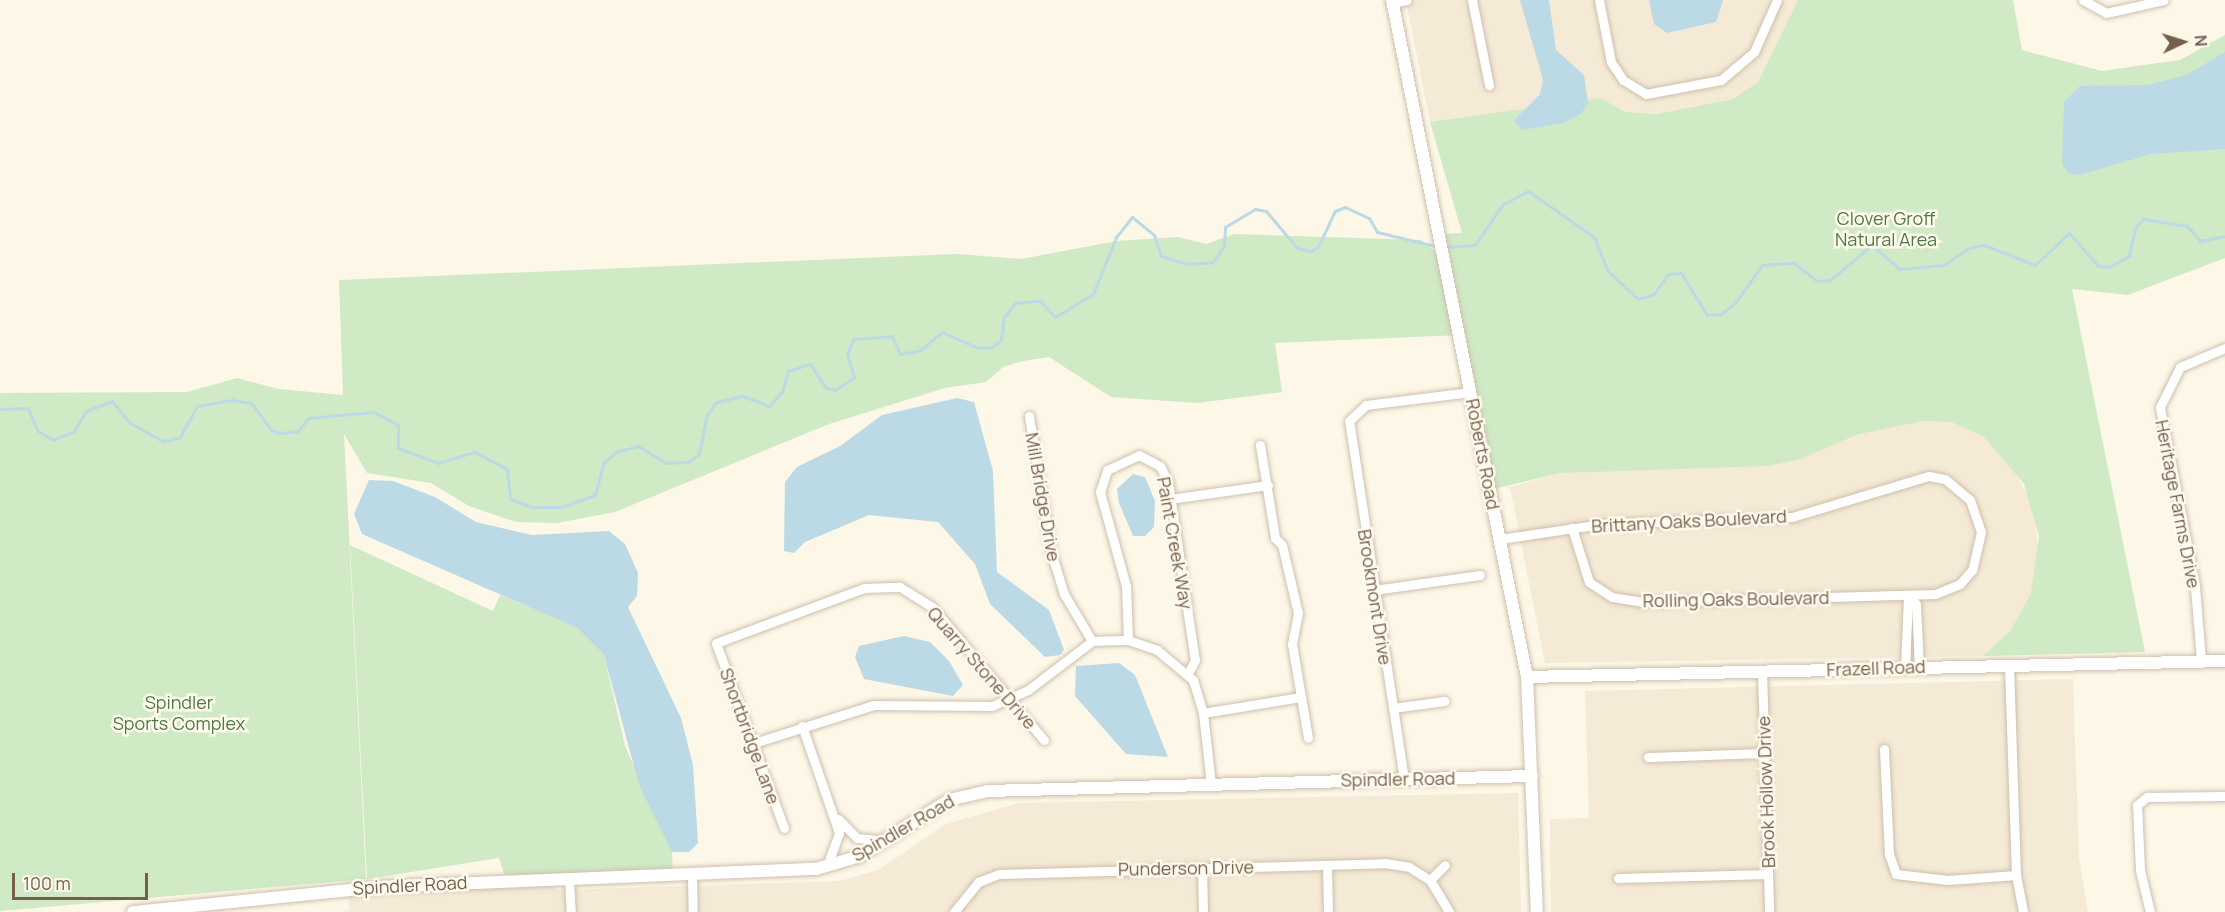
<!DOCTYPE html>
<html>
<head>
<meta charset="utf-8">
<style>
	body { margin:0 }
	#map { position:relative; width:2225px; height:912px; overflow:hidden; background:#fcf7e7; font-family:Manrope,sans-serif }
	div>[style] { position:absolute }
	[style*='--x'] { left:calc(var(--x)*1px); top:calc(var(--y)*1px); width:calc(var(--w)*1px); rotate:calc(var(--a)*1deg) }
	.residential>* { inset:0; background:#f4ead5 }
	.green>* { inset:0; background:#cfeac5 }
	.water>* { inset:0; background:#bbdae6 }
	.stream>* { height:3px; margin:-1.5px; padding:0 1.5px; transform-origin:1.5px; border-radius:1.5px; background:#bbdae6 }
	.roads { filter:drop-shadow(0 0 2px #cebfad) drop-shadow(0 0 2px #cebfad) }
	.street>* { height:9px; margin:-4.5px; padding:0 4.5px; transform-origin:4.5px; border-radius:4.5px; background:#fff }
	.secondary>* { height:12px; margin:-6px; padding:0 6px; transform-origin:6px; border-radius:6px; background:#fff }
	span { translate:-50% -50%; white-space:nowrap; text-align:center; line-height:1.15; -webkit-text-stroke:5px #fffaed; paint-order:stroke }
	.park-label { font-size:18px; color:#4c7b43 }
	.street-label { font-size:18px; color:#76604b }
	.north { position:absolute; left:2153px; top:12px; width:60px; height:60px; -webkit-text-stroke:4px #fffaed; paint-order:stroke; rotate:86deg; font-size:16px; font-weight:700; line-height:24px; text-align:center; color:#76604b }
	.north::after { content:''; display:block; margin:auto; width:21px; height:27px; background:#76604b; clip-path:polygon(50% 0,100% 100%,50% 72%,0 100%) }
	.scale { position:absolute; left:12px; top:873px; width:136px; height:27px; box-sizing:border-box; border:3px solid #76604b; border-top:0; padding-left:8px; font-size:18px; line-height:21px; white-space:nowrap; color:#76604b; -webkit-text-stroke:4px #fffaed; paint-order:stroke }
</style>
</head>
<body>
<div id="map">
	<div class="residential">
		<i style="clip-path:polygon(1406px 0,1798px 0,1758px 82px,1733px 99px,1657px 114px,1625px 112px,1601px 99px,1430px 122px)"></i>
		<i style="clip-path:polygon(1923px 421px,1951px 422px,1983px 436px,2006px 458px,2035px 507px,2039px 566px,2031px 593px,2011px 630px,1983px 656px,1545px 663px,1510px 487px,1560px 473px,1801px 459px,1856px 435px)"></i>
		<i style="clip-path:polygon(2073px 679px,2079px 858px,2088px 912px,1551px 912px,1550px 819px,1589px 818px,1585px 691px)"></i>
		<i style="clip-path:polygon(1518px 793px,1521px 912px,339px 912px,349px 911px,348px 889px,557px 878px,556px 890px,562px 890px,840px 881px,878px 870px,946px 824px,1019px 803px)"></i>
	</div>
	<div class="green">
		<i style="clip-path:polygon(1798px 0,2013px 0,2022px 50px,2102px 71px,2180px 60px,2225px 35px,2225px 258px,2128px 295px,2072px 289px,2145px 652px,1983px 656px,2011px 630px,2031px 593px,2039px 536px,2024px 484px,1983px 436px,1951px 422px,1923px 421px,1856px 435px,1801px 459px,1767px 466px,1560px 473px,1490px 490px,1459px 335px,1275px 343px,1282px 392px,1197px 403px,1111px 397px,1049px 357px,1023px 361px,1003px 367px,986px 382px,945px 388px,829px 424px,615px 512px,557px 523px,516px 522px,469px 506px,431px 483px,367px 473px,344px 434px,366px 879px,0 911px,0 393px,187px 392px,237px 378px,278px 389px,343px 395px,339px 280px,957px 254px,1021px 259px,1117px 241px,1178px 237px,1206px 244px,1234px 234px,1421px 240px,1443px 258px,1439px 234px,1462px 233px,1430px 122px,1601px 98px,1625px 112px,1657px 114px,1733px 99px,1758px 82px)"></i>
		<i style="clip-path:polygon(350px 545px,493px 611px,500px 595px,550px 616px,577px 628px,604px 655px,625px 746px,672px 852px,673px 874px,506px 880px,499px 858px,367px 879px)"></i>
	</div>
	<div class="water">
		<i style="clip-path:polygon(1520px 0,1549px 0,1556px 50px,1584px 75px,1588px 103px,1581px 114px,1564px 123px,1522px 130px,1514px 121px,1540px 94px,1543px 80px)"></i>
		<i style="clip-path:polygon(1649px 0,1723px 0,1716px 22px,1667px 33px,1654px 24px)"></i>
		<i style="clip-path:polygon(2225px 52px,2225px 149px,2151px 154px,2080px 175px,2069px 174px,2062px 164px,2064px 102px,2080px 86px,2148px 85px,2186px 75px)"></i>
		<i style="clip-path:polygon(957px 398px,974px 402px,993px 471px,997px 572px,1049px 610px,1064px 650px,1060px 655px,1045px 657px,990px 604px,975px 564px,938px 522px,869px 515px,805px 542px,794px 553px,784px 551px,785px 482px,797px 467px,840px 446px,882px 415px)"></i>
		<i style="clip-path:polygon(1133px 474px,1145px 477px,1155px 501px,1154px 527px,1145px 536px,1133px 536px,1119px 503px,1117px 489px)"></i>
		<i style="clip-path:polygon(369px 480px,393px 481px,435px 497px,476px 522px,532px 535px,609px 531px,625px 544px,638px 573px,637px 596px,628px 607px,681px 718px,693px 765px,698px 843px,689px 852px,672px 852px,639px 785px,604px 655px,577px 628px,362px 534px,354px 514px)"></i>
		<i style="clip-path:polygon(904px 636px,930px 642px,949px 661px,963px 685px,953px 696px,864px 679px,855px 657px,859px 646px)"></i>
		<i style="clip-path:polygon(1119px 663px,1135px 675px,1168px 757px,1126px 754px,1075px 696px,1076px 666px)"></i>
	</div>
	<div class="stream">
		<i style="--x:1446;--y:247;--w:29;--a:-4"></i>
		<i style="--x:1475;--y:245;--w:50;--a:-55.7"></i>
		<i style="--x:1503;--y:204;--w:28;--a:-27"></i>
		<i style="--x:1528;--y:191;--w:80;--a:34.9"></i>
		<i style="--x:1594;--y:237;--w:37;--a:68"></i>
		<i style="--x:1608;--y:271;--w:41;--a:43"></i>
		<i style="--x:1638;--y:299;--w:17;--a:-17"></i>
		<i style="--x:1654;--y:294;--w:24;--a:-55"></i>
		<i style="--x:1668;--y:274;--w:13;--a:-4"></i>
		<i style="--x:1681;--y:273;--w:49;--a:58.2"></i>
		<i style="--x:1707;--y:315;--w:14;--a:-4"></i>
		<i style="--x:1721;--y:314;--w:18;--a:-38"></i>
		<i style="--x:1735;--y:303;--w:47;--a:-54.6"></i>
		<i style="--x:1762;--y:265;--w:32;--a:-4"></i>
		<i style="--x:1794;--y:263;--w:29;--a:38"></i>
		<i style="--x:1817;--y:281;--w:13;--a:-4"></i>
		<i style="--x:1830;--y:280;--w:55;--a:-39.8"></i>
		<i style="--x:1872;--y:245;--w:37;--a:41"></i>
		<i style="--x:1900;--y:269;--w:44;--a:-5.2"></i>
		<i style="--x:1944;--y:265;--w:29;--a:-35"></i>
		<i style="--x:1968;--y:248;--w:16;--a:-11"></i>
		<i style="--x:1984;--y:245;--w:55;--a:21.4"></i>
		<i style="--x:2035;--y:265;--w:47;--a:-43.3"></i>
		<i style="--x:2069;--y:233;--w:44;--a:48.7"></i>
		<i style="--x:2098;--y:266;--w:11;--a:5"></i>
		<i style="--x:2109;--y:267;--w:23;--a:-29"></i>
		<i style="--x:2129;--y:256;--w:29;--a:-78"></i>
		<i style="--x:2135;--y:228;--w:12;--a:-48"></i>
		<i style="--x:2143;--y:219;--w:45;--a:9"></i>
		<i style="--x:2187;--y:226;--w:20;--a:49"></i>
		<i style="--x:2200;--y:241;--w:25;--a:-11"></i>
		<i style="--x:0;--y:409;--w:28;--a:-2"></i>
		<i style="--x:28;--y:408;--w:25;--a:67"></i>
		<i style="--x:38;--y:431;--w:17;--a:31"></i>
		<i style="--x:53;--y:440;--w:23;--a:-23"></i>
		<i style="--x:74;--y:431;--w:23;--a:-59"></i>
		<i style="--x:86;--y:411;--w:28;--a:-21"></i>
		<i style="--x:112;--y:401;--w:28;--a:51"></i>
		<i style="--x:130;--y:423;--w:38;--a:29"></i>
		<i style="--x:163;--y:441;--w:17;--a:-13"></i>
		<i style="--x:180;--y:437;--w:35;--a:-61"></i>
		<i style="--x:197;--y:406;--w:36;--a:-10"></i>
		<i style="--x:232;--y:400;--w:19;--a:9"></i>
		<i style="--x:251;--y:403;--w:35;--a:53"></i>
		<i style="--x:272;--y:431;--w:8;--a:14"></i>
		<i style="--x:280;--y:433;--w:18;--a:-6"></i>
		<i style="--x:298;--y:431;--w:16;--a:-52"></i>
		<i style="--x:308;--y:418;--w:66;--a:-5.2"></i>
		<i style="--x:374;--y:412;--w:27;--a:28"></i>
		<i style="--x:398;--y:425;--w:23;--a:90"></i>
		<i style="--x:398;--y:448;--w:43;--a:20.6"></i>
		<i style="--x:438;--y:463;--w:39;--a:-17"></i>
		<i style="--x:475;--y:452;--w:36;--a:28"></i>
		<i style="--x:507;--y:469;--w:30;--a:84"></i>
		<i style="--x:510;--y:499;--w:23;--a:20"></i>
		<i style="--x:532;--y:507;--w:30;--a:0"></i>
		<i style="--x:562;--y:507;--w:35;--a:-20"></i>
		<i style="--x:595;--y:495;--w:34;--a:-75"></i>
		<i style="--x:604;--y:462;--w:16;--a:-40"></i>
		<i style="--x:616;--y:452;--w:23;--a:-15"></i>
		<i style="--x:638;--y:446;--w:33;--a:31"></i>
		<i style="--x:666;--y:463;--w:22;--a:-3"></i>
		<i style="--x:688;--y:462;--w:14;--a:-36"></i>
		<i style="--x:699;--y:454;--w:38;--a:-79"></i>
		<i style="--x:706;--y:417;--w:18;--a:-56"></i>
		<i style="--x:716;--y:402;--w:28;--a:-13"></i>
		<i style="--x:743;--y:396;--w:28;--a:21"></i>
		<i style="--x:769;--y:406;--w:19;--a:-47"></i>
		<i style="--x:782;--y:392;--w:22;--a:-74"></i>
		<i style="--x:788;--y:371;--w:23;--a:-18"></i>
		<i style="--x:810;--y:364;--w:29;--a:56"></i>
		<i style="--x:826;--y:388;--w:9;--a:13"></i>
		<i style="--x:835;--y:390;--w:23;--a:-34"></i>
		<i style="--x:854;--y:377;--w:24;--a:-107"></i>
		<i style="--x:847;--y:354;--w:16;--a:-68"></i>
		<i style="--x:853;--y:339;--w:39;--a:-4"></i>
		<i style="--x:892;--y:336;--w:20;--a:66"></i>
		<i style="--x:900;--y:354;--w:20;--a:-11"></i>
		<i style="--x:920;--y:350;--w:28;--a:-39"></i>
		<i style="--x:942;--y:332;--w:39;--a:24"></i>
		<i style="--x:978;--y:348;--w:14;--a:-4"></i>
		<i style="--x:992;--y:347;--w:11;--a:-38"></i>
		<i style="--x:1001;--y:340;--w:23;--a:-83"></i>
		<i style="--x:1004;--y:317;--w:18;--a:-52"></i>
		<i style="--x:1015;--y:303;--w:25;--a:-5"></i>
		<i style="--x:1040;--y:301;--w:22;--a:47"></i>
		<i style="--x:1055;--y:317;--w:44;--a:-31.2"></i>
		<i style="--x:1093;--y:294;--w:61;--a:-68"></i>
		<i style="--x:1116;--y:237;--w:26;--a:-51"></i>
		<i style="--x:1132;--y:217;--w:28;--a:39"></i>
		<i style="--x:1154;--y:235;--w:22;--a:72"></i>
		<i style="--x:1161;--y:256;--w:27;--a:17"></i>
		<i style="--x:1187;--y:264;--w:26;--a:-4"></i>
		<i style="--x:1213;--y:262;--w:19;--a:-55"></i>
		<i style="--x:1224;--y:246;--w:19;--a:-87"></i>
		<i style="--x:1225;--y:227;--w:35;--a:-31"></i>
		<i style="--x:1255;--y:209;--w:11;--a:10"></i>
		<i style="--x:1266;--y:211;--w:48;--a:50"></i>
		<i style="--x:1297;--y:248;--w:14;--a:12"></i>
		<i style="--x:1311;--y:251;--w:8;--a:-30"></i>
		<i style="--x:1318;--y:247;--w:40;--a:-65"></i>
		<i style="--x:1335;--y:211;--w:11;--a:-22"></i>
		<i style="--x:1345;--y:207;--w:26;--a:25"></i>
		<i style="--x:1369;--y:218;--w:16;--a:60"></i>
		<i style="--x:1377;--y:232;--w:64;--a:13.6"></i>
	</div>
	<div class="roads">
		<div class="street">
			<i style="--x:1472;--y:0;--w:87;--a:78.7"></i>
			<i style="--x:1599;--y:0;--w:63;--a:79"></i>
			<i style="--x:1611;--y:62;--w:22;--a:56"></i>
			<i style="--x:1623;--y:80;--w:27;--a:31"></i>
			<i style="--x:1646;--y:94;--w:76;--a:-10.6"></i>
			<i style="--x:1721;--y:80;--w:43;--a:-40.3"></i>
			<i style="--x:1754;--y:52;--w:57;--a:-66.1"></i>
			<i style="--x:2083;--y:0;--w:26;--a:29"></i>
			<i style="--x:2106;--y:13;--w:59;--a:-12.6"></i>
			<i style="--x:1392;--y:3;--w:15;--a:-11"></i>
			<i style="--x:1029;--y:416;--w:138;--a:80.8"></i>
			<i style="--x:1051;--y:552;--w:44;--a:72.8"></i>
			<i style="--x:1064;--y:594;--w:55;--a:59.2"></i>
			<i style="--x:1260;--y:445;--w:94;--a:80.8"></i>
			<i style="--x:1275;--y:538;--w:10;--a:45"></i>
			<i style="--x:1282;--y:545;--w:70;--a:76.8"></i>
			<i style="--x:1298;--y:613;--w:32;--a:101"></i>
			<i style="--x:1292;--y:644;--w:95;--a:80.3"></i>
			<i style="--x:1170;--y:499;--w:99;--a:-8.1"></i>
			<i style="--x:1500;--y:539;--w:102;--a:-8.4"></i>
			<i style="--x:1601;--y:524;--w:191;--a:-2.1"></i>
			<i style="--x:1792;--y:517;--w:143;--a:-16.7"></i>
			<i style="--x:1929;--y:476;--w:16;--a:11"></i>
			<i style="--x:1945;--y:479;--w:33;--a:40"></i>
			<i style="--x:1970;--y:500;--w:34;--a:71"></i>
			<i style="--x:1981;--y:532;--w:39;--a:103"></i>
			<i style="--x:1972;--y:570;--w:18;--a:131"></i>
			<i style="--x:1960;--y:584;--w:27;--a:158"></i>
			<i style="--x:1935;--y:594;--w:292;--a:178.4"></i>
			<i style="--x:1643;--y:602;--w:31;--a:-171"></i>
			<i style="--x:1612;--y:597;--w:27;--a:-147"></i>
			<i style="--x:1589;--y:582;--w:57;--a:-107.5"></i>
			<i style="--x:1374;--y:590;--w:107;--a:-8.1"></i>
			<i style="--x:1908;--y:596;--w:11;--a:45"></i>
			<i style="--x:1916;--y:604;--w:63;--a:87.3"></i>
			<i style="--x:1128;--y:640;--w:54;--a:-92.1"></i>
			<i style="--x:1126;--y:586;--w:98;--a:-105.5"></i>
			<i style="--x:1100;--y:492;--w:23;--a:-72"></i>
			<i style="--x:1107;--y:470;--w:35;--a:-25"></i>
			<i style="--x:1139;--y:455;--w:24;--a:28"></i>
			<i style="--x:1160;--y:466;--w:18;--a:63"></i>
			<i style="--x:1168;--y:482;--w:180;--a:81.4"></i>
			<i style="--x:1195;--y:660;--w:16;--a:117"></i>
			<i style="--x:2201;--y:661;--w:75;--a:-94.6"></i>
			<i style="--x:2195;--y:586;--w:182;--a:-101.1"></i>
			<i style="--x:2160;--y:407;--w:45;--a:-63.4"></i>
			<i style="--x:2180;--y:367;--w:49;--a:-22.9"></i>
			<i style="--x:2009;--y:665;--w:210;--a:88.1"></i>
			<i style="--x:2016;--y:875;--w:38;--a:79"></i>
			<i style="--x:1905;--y:668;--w:72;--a:-87.6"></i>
			<i style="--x:1762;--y:671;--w:241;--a:88.3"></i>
			<i style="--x:1393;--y:708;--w:52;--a:-7.7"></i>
			<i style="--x:1203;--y:713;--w:99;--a:-9.3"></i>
			<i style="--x:802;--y:726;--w:113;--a:70.9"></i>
			<i style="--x:839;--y:833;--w:35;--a:110"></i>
			<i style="--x:754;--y:743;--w:126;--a:-17.6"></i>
			<i style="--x:874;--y:705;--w:118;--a:0.5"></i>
			<i style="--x:992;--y:706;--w:39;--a:-24"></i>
			<i style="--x:1028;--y:690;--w:81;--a:-37.4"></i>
			<i style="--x:1092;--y:641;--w:36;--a:-2"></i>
			<i style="--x:1128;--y:640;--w:31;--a:19"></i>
			<i style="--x:1157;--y:650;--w:47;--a:39.8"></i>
			<i style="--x:1193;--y:680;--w:34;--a:73"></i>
			<i style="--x:1203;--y:713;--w:71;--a:83.6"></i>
			<i style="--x:1884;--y:749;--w:105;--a:87.3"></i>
			<i style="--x:1889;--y:854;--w:21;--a:71"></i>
			<i style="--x:1896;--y:874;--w:52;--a:6.6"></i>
			<i style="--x:1948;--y:880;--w:68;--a:-4.2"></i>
			<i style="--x:1648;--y:757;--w:117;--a:-2"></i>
			<i style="--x:1404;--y:779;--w:362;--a:-98.7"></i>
			<i style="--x:1349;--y:421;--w:23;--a:-43"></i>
			<i style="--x:1366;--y:405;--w:105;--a:-7.1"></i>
			<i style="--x:838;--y:819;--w:27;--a:45"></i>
			<i style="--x:857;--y:838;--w:27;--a:6"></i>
			<i style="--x:784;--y:828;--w:197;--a:-110.2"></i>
			<i style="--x:716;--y:643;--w:158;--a:-20.4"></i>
			<i style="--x:864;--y:588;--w:36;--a:-2"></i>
			<i style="--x:900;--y:587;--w:38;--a:32"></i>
			<i style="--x:932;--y:607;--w:174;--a:49.9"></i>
			<i style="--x:1327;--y:865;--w:47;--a:88.8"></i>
			<i style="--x:1202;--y:868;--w:44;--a:88.7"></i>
			<i style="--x:692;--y:873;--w:39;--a:89"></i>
			<i style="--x:569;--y:878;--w:34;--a:87"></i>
			<i style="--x:1618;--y:878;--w:150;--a:-1.5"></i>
			<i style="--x:1430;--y:880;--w:21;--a:-45"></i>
			<i style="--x:954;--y:912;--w:38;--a:-51"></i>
			<i style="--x:978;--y:882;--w:22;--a:-21"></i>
			<i style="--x:999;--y:874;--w:386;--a:-1.6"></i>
			<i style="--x:1385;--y:863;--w:24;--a:9"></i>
			<i style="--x:1409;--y:867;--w:25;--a:32"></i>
			<i style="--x:1430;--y:880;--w:37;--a:59"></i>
			<i style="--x:2150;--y:912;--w:43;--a:-103.4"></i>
			<i style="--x:2140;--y:870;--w:65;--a:-92.6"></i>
			<i style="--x:2137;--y:805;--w:13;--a:-39"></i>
			<i style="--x:2147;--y:797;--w:78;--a:-0.7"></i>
		</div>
		<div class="secondary">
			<i style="--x:1392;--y:0;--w:690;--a:78.72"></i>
			<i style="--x:1527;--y:677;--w:235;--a:87.6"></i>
			<i style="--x:1527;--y:677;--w:698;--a:-1.31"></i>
			<i style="--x:133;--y:912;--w:247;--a:-5.8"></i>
			<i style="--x:379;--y:887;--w:437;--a:-2.4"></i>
			<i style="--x:816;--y:869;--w:46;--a:-16.5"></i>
			<i style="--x:860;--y:856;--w:105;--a:-32.2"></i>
			<i style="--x:949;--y:800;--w:39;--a:-13"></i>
			<i style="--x:987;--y:791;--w:545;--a:-1.58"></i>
		</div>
	</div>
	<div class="park-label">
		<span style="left:1886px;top:229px">Clover Groff<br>Natural Area</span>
		<span style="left:179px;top:713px">Spindler<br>Sports Complex</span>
	</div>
	<div class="street-label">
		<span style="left:1483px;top:454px;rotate:79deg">Roberts Road</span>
		<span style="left:1043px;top:497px;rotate:80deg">Mill Bridge Drive</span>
		<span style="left:2178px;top:504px;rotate:79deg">Heritage Farms Drive</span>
		<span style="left:1689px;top:521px;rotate:-3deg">Brittany Oaks Boulevard</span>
		<span style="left:1175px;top:543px;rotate:80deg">Paint Creek Way</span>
		<span style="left:1375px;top:597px;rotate:81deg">Brookmont Drive</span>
		<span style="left:1736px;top:599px;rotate:-1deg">Rolling Oaks Boulevard</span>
		<span style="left:982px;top:668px;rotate:49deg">Quarry Stone Drive</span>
		<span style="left:1876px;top:668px;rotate:-2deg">Frazell Road</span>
		<span style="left:750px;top:736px;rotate:70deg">Shortbridge Lane</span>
		<span style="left:1398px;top:779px;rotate:-1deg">Spindler Road</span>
		<span style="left:1766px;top:792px;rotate:-92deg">Brook Hollow Drive</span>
		<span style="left:903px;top:828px;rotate:-30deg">Spindler Road</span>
		<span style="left:1186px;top:868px;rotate:-1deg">Punderson Drive</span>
		<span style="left:410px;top:885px;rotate:-3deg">Spindler Road</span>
	</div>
	<div class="north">N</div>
	<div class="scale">100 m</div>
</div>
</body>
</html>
